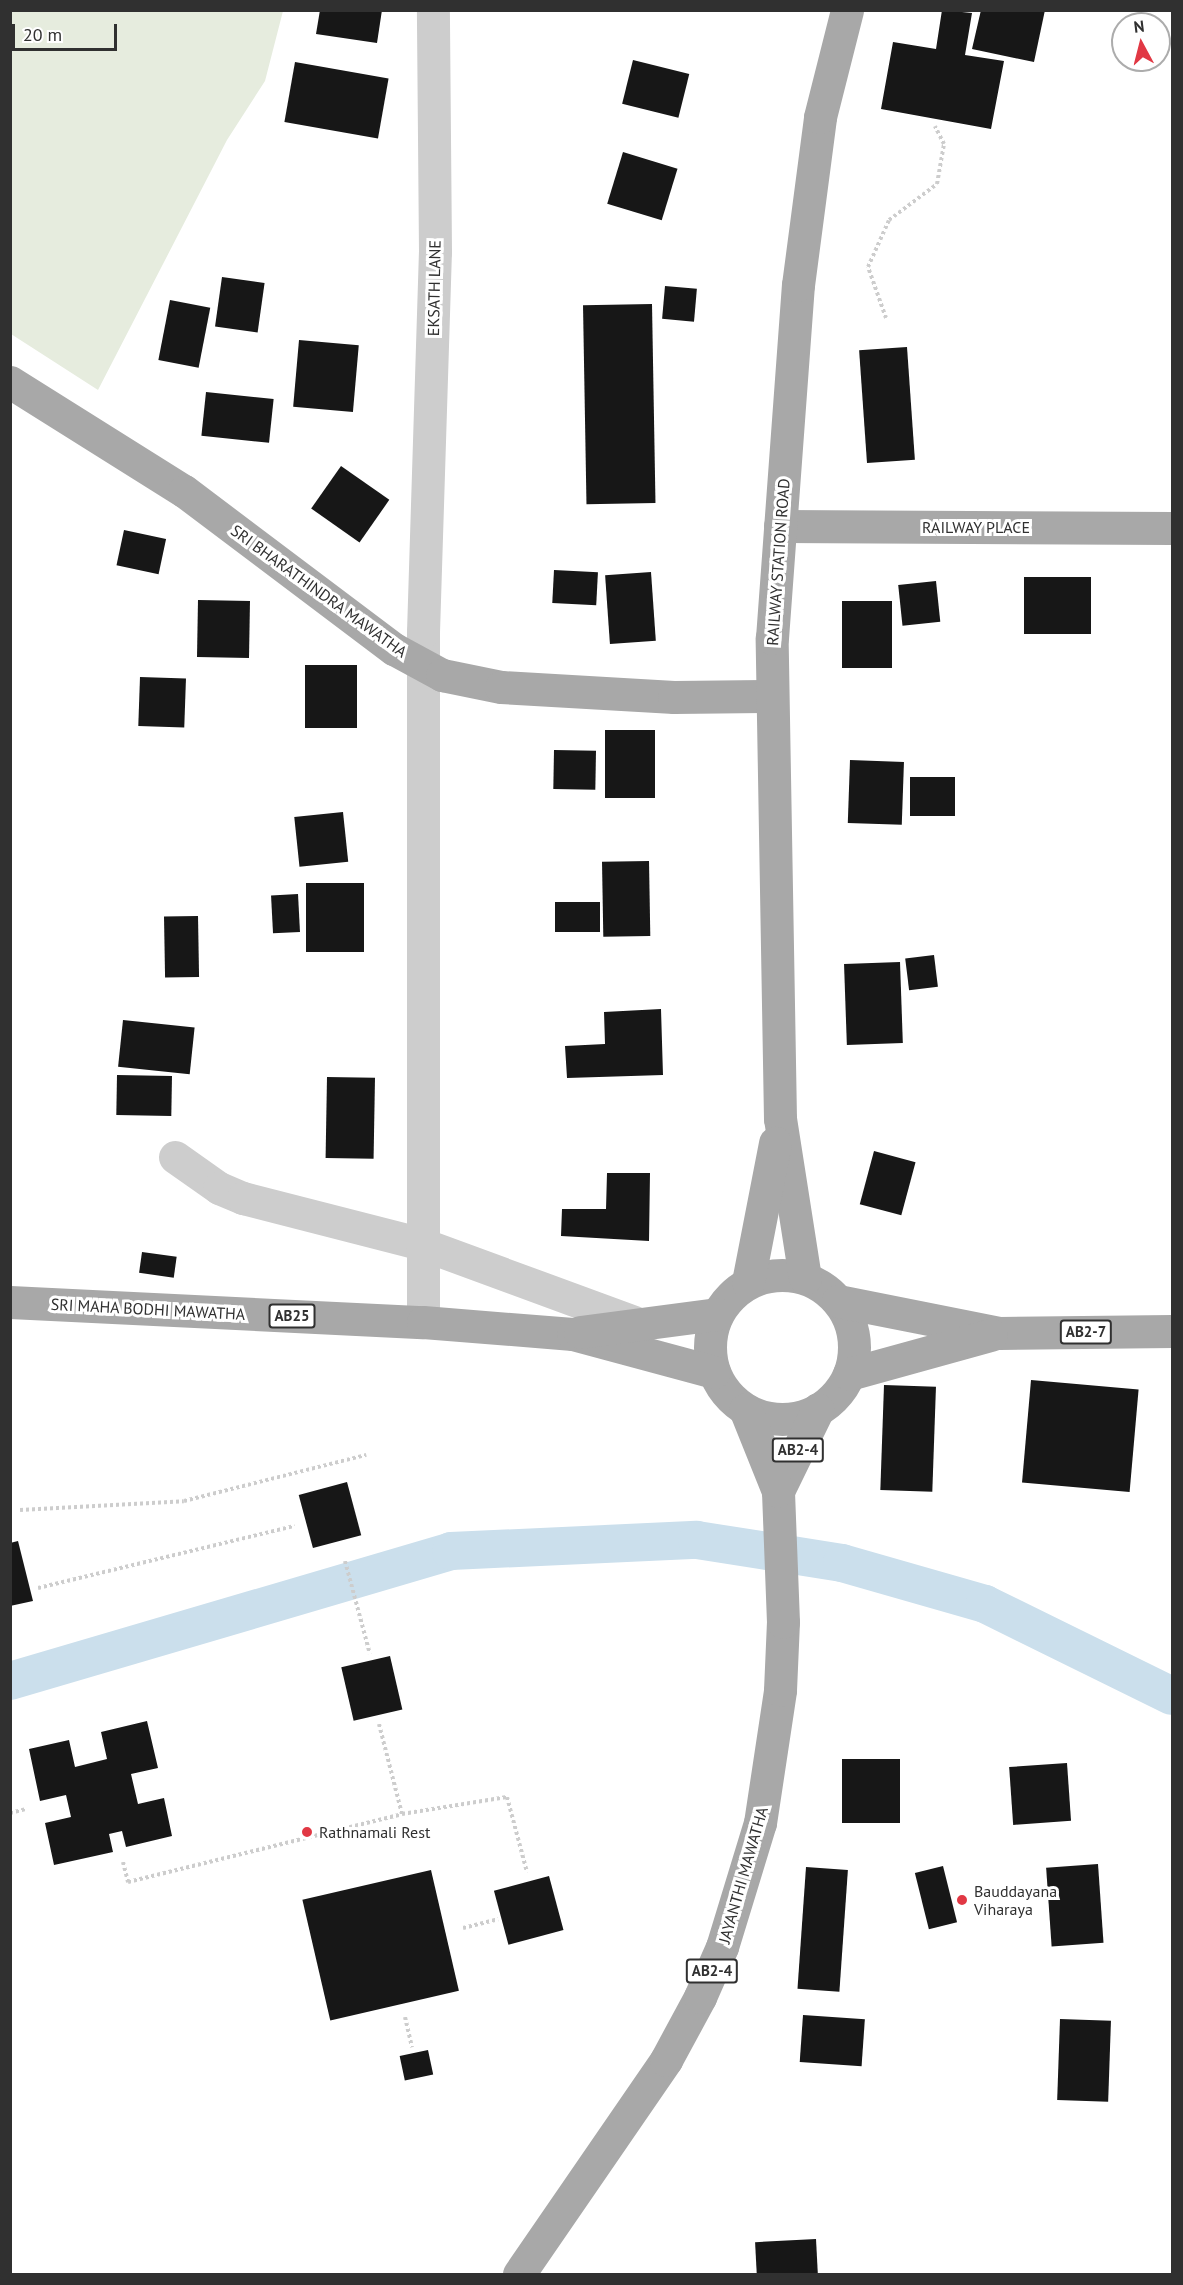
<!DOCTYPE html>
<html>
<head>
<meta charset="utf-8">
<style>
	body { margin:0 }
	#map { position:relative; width:1183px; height:2285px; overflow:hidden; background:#fff; font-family:"PT Sans",sans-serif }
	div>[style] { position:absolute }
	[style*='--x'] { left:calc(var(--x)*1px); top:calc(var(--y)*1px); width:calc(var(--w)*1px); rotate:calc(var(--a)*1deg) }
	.green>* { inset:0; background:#e6ecde }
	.canal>* { height:38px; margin:-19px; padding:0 19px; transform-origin:19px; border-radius:19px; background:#cbdfec }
	.building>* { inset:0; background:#171717; transform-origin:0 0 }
	.path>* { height:4px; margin-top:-2px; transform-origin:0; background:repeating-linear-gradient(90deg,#cdcdcd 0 3px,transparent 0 6px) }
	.minor>* { height:33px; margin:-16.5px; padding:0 16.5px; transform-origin:16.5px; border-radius:16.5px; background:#cdcdcd }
	.major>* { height:33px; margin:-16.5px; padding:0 16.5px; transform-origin:16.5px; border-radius:16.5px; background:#a8a8a8 }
	.major>.ring { margin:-16.5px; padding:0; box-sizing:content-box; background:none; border:33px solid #a8a8a8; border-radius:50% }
	.dots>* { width:16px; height:16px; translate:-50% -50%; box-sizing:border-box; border:3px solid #fff; border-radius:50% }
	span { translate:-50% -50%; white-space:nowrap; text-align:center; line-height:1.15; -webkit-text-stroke:6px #fff; paint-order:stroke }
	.shield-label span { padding:2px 4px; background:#fff; border:2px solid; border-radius:4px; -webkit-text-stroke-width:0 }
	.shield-label { font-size:15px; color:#303030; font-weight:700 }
	.street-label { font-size:16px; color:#303030 }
	.poi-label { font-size:16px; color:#303030 }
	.left { translate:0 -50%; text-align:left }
	.frame { position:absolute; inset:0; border:12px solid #303030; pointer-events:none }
	.north { position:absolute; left:1111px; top:12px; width:60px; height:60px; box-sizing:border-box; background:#fff; border:2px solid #acacac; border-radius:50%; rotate:353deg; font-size:16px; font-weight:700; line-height:24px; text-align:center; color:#303030 }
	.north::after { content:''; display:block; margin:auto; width:21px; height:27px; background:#e13844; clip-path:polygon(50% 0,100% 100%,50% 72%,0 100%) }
	.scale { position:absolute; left:12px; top:24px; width:105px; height:27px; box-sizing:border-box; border:3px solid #303030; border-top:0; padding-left:8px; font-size:18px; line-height:21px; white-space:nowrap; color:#303030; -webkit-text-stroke:4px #fff; paint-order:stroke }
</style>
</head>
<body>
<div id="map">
	<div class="green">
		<i style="clip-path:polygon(10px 11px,283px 11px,265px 81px,227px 140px,98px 390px,11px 334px)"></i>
	</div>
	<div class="canal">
		<i style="--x:10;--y:1681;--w:460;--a:-16.4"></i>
		<i style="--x:451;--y:1551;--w:246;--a:-2.6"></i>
		<i style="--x:697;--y:1540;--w:147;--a:9"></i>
		<i style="--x:842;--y:1563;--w:149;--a:16"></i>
		<i style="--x:985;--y:1604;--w:208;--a:26.2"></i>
	</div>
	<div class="building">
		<i style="clip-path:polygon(320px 10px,382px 10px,377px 43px,316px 34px)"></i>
		<i style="clip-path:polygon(942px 10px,972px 13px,965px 55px,1004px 61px,991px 129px,881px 109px,893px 42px,936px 49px)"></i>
		<i style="clip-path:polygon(981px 10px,1045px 10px,1034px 62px,972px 49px)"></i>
		<i style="left:633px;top:60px;width:58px;height:45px;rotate:14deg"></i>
		<i style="left:295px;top:62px;width:95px;height:61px;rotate:10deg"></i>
		<i style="left:623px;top:152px;width:57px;height:54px;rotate:17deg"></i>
		<i style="left:222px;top:277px;width:43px;height:50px;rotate:8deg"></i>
		<i style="left:665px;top:286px;width:32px;height:33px;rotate:5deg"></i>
		<i style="left:170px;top:300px;width:41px;height:61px;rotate:11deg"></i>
		<i style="left:652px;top:304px;width:199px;height:69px;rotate:89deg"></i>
		<i style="left:299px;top:340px;width:60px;height:67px;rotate:5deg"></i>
		<i style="left:907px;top:347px;width:113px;height:48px;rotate:86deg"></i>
		<i style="left:206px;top:392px;width:68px;height:44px;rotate:6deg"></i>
		<i style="left:341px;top:466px;width:59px;height:52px;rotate:35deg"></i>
		<i style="left:124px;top:530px;width:43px;height:36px;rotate:12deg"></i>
		<i style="left:554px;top:570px;width:44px;height:33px;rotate:3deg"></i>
		<i style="left:651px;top:572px;width:69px;height:46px;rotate:86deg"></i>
		<i style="left:1024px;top:577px;width:67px;height:57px"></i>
		<i style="left:936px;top:581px;width:41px;height:38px;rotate:84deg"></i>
		<i style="left:198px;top:600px;width:52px;height:57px;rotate:1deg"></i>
		<i style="left:842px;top:601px;width:50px;height:67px"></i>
		<i style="left:305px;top:665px;width:52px;height:63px"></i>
		<i style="left:140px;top:677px;width:46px;height:49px;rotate:2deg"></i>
		<i style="left:655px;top:730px;width:68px;height:50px;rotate:90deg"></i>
		<i style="left:554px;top:750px;width:42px;height:39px;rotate:1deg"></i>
		<i style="left:850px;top:760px;width:54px;height:63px;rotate:2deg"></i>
		<i style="left:910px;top:777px;width:45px;height:39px"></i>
		<i style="left:343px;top:812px;width:50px;height:49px;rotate:84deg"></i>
		<i style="left:649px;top:861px;width:75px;height:47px;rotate:89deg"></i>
		<i style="left:306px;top:883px;width:58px;height:69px"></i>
		<i style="left:298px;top:894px;width:38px;height:27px;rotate:87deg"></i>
		<i style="left:555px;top:902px;width:45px;height:30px"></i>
		<i style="left:198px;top:916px;width:61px;height:34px;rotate:89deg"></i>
		<i style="left:934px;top:955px;width:32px;height:29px;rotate:83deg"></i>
		<i style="left:900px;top:962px;width:81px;height:56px;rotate:88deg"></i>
		<i style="clip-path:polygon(661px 1009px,663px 1075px,567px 1078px,565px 1046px,605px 1044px,604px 1012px)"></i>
		<i style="left:123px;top:1020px;width:72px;height:47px;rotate:6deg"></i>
		<i style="left:117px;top:1075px;width:55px;height:40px;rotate:1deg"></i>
		<i style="left:327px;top:1077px;width:48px;height:81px;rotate:1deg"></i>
		<i style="left:874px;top:1151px;width:43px;height:55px;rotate:15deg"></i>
		<i style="clip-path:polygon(607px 1173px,650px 1173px,649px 1241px,561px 1236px,562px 1209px,606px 1209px)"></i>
		<i style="left:142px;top:1252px;width:35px;height:21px;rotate:8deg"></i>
		<i style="left:1031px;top:1380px;width:108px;height:103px;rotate:5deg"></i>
		<i style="left:884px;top:1385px;width:52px;height:105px;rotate:2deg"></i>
		<i style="left:347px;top:1482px;width:55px;height:50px;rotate:75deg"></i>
		<i style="clip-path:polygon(18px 1541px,33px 1601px,10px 1606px,10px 1543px)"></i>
		<i style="left:390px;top:1656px;width:55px;height:50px;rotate:77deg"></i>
		<i style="clip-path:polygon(147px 1721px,158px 1768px,131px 1774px,138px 1804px,164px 1798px,172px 1836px,126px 1847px,122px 1831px,109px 1834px,113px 1852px,54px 1865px,45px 1823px,71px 1817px,66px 1795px,40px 1801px,29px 1749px,69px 1740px,75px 1767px,107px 1759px,101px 1732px)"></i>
		<i style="left:900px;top:1759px;width:64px;height:58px;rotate:90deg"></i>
		<i style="left:1067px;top:1763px;width:58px;height:58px;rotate:86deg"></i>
		<i style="left:1098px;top:1864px;width:79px;height:52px;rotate:86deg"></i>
		<i style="left:943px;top:1866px;width:58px;height:29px;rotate:76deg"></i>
		<i style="left:806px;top:1867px;width:42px;height:122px;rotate:4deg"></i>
		<i style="left:431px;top:1870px;width:124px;height:132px;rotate:77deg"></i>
		<i style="left:549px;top:1876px;width:56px;height:57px;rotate:75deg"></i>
		<i style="left:803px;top:2015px;width:62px;height:47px;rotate:4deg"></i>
		<i style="left:1060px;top:2019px;width:51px;height:81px;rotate:2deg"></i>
		<i style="left:428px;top:2050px;width:25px;height:29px;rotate:78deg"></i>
		<i style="left:816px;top:2239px;width:35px;height:61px;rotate:87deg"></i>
	</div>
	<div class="path">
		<i style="--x:886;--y:318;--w:54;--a:-109.4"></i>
		<i style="--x:868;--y:267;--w:51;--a:-65.9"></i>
		<i style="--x:889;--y:220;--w:60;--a:-36.9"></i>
		<i style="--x:937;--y:184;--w:41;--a:-80.1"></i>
		<i style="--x:944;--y:144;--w:20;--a:-117"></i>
		<i style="--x:20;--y:1510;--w:164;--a:-3.1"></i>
		<i style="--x:184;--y:1501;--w:188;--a:-14.2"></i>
		<i style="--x:345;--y:1561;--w:96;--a:75"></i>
		<i style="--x:38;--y:1588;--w:264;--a:-13.6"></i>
		<i style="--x:379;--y:1724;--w:93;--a:75.7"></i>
		<i style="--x:10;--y:1813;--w:16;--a:-14"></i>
		<i style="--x:123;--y:1862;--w:21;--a:76"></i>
		<i style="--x:128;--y:1882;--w:282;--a:-13.9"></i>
		<i style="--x:402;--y:1814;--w:106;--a:-9.2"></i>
		<i style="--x:507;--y:1797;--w:78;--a:75.1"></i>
		<i style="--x:463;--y:1928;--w:36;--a:-14"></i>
		<i style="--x:405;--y:2017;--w:31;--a:77"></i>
	</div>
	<div class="minor">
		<i style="--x:175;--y:1157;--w:54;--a:35.2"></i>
		<i style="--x:219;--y:1188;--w:26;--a:23"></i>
		<i style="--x:243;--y:1198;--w:185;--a:14.4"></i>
		<i style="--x:422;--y:1244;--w:226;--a:20.2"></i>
		<i style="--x:423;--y:1322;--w:690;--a:-90"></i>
		<i style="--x:423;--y:632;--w:380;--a:-88.2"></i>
		<i style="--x:435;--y:252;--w:242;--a:-90.5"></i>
	</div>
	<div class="major">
		<i style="--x:10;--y:382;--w:205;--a:32.1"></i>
		<i style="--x:184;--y:491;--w:263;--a:37"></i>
		<i style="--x:394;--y:649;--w:55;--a:28.4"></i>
		<i style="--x:442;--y:675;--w:60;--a:11.5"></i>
		<i style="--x:501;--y:687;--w:173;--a:3.3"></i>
		<i style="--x:674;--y:697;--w:97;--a:-0.6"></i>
		<i style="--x:780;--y:526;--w:392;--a:0.3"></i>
		<i class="ring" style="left:710px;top:1275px;width:111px;height:111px"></i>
		<i style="--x:805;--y:1278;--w:161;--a:-98.9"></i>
		<i style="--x:780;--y:1119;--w:481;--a:-91"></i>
		<i style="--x:772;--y:638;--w:354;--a:-85.8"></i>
		<i style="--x:798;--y:285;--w:169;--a:-82.5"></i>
		<i style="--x:820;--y:117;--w:110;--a:-75.8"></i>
		<i style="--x:748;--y:1282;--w:142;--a:-79"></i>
		<i style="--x:838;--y:1301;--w:164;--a:11.2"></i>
		<i style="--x:999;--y:1333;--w:173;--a:-0.7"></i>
		<i style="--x:10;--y:1302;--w:413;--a:2.8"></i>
		<i style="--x:423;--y:1322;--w:150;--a:4.6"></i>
		<i style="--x:573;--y:1334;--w:146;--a:15.1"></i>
		<i style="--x:580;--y:1332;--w:138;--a:-7.5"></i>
		<i style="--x:849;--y:1374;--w:147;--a:-15.4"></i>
		<i style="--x:778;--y:1491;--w:91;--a:-64"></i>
		<i style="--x:519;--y:2274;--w:260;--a:-55.5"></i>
		<i style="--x:666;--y:2060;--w:72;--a:-61.6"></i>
		<i style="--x:700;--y:1997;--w:55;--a:-66.3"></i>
		<i style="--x:722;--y:1947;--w:130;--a:-73"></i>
		<i style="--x:760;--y:1823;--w:134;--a:-81.4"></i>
		<i style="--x:780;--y:1690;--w:68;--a:-87.5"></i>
		<i style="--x:783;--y:1622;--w:131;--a:-92.2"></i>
		<i style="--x:778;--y:1491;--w:88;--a:-111.9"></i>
	</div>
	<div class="dots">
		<i style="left:307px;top:1832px;background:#e13844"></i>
		<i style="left:962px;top:1900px;background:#e13844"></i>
	</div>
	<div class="shield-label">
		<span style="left:292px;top:1316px">AB25</span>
		<span style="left:1086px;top:1332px">AB2-7</span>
		<span style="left:798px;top:1450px">AB2-4</span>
		<span style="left:712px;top:1971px">AB2-4</span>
	</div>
	<div class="street-label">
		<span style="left:434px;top:288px;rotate:-89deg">EKSATH LANE</span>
		<span style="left:976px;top:527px">RAILWAY PLACE</span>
		<span style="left:778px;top:562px;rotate:-86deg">RAILWAY STATION ROAD</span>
		<span style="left:319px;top:591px;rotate:36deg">SRI BHARATHINDRA MAWATHA</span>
		<span style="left:148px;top:1309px;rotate:3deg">SRI MAHA BODHI MAWATHA</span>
		<span style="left:743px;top:1875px;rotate:-74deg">JAYANTHI MAWATHA</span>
	</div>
	<div class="poi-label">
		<span class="left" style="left:319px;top:1832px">Rathnamali Rest</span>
		<span class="left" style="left:974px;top:1900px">Bauddayana<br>Viharaya</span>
	</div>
	<div class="frame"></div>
	<div class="north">N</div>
	<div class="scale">20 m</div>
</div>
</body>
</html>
